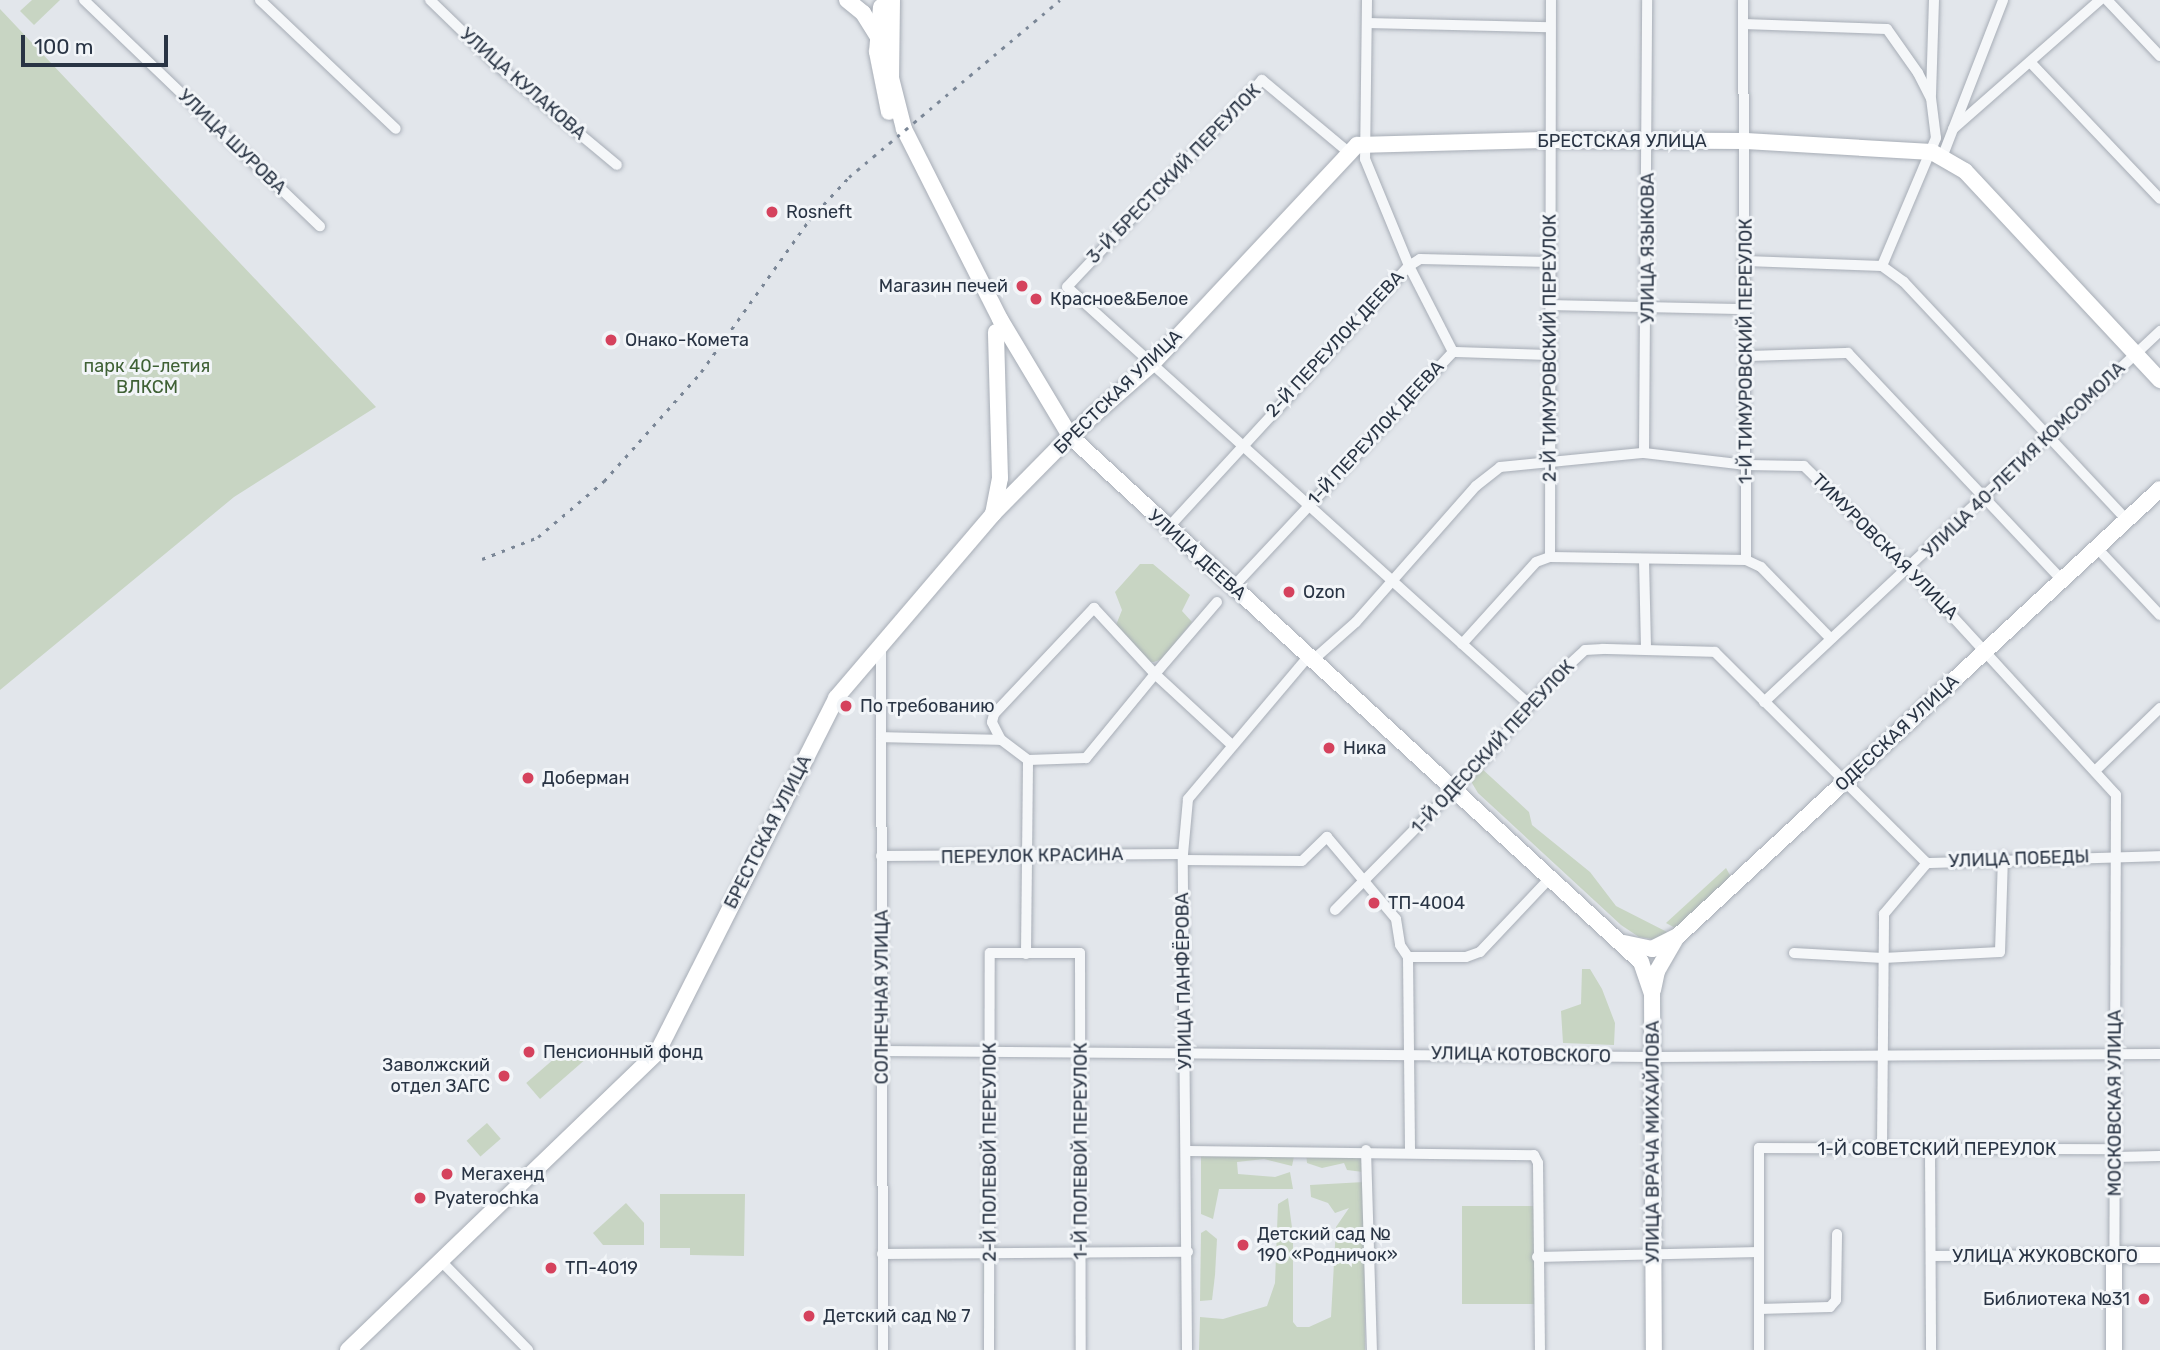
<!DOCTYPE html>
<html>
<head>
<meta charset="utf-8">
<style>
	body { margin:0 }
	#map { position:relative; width:2160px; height:1350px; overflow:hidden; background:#e2e6eb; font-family:Rubik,sans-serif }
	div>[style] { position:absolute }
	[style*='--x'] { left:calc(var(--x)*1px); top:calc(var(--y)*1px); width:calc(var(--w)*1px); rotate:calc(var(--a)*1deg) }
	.green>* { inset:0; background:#c8d5c3; transform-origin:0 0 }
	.roads { filter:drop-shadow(0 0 2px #a7adb6) drop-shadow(0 0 2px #a7adb6) }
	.street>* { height:10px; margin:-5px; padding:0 5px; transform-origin:5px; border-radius:5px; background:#f5f7f9 }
	.secondary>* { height:16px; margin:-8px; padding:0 8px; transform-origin:8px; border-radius:8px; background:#fff }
	.rail>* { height:2.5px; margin-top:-1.25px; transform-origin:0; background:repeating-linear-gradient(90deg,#7a8696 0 3.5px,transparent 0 10.5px) }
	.dots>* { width:19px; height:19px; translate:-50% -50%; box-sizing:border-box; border:4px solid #f2f5f8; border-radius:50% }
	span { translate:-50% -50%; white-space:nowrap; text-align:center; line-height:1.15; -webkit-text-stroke:6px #f2f5f8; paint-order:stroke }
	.street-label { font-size:18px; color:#293444 }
	.poi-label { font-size:18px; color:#293444 }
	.left { translate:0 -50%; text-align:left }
	.right { translate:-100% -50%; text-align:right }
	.park-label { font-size:18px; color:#3f6135 }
	.scale { position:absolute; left:21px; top:35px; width:147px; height:32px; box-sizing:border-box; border:4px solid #293444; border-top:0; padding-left:9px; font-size:21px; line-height:24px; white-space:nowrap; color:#293444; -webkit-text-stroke:5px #f2f5f8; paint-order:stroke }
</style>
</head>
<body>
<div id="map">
	<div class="green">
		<i style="clip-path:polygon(32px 0,60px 0,34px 25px,20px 11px)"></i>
		<i style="clip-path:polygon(0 9px,376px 407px,234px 497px,0 690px)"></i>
		<i style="clip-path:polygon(1140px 564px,1153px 564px,1190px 595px,1182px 611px,1192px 622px,1162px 659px,1154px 662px,1145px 662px,1116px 625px,1122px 610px,1115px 592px)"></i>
		<i style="clip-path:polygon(1480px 767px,1529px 812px,1532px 825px,1590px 872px,1616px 906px,1671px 934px,1659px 940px,1639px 937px,1621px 925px,1478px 793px,1469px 778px)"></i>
		<i style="clip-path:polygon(1726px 868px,1731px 877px,1677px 929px,1666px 923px)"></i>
		<i style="clip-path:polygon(1582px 969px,1590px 969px,1602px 989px,1615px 1023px,1614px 1045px,1563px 1043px,1561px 1011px,1581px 1004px)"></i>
		<i style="left:570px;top:1045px;width:21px;height:58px;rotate:49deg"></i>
		<i style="left:487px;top:1123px;width:21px;height:27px;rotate:49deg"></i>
		<i style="clip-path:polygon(1363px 1151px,1363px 1172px,1347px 1170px,1344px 1163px,1322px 1168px,1307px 1163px,1306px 1152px)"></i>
		<i style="clip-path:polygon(1295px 1152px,1292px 1166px,1264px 1159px,1237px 1162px,1238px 1174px,1275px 1177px,1290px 1172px,1293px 1189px,1219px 1189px,1213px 1219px,1201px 1214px,1201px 1155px)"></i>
		<i style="clip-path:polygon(1364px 1182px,1365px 1350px,1199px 1350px,1200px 1317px,1223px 1319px,1267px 1306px,1275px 1283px,1278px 1204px,1288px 1198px,1293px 1235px,1293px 1322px,1297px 1327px,1309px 1327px,1331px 1317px,1336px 1227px,1349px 1208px,1335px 1213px,1328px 1203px,1311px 1197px,1310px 1185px)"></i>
		<i style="clip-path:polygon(660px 1194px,745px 1194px,744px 1256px,690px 1255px,690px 1248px,660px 1248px)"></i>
		<i style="clip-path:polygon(626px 1203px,644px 1223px,644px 1245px,603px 1245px,593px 1233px)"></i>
		<i style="left:1462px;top:1206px;width:75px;height:98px"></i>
		<i style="clip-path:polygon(1206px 1230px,1217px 1239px,1215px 1275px,1212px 1300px,1200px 1301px,1201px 1233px)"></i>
	</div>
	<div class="roads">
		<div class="street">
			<i style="--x:84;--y:0;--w:327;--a:43.8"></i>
			<i style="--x:260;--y:0;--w:187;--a:43.5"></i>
			<i style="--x:430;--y:0;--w:93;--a:44.1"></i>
			<i style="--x:497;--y:65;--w:156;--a:39.8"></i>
			<i style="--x:1367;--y:0;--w:159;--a:90.7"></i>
			<i style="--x:1365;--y:159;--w:116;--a:67.6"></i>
			<i style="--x:1409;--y:266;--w:97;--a:62.9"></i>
			<i style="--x:1743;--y:0;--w:560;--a:89.69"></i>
			<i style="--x:2107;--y:0;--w:77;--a:46.6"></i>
			<i style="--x:1367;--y:23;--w:183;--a:1.3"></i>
			<i style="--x:1743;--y:24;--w:144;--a:2"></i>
			<i style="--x:1887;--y:29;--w:54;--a:54.8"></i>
			<i style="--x:1918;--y:73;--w:28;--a:63"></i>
			<i style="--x:1931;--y:98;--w:40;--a:82.9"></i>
			<i style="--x:1936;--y:138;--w:139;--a:112.9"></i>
			<i style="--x:2031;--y:63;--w:187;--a:46.5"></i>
			<i style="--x:1931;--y:95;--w:95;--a:-88.2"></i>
			<i style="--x:1953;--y:129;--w:196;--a:-41.3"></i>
			<i style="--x:1347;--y:151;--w:111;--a:-140.1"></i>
			<i style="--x:1262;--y:80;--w:284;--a:133.3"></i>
			<i style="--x:1067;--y:287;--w:624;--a:42.08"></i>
			<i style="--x:1943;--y:155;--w:166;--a:-68.8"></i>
			<i style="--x:1746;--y:261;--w:136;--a:2.1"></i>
			<i style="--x:1882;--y:266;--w:27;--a:36"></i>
			<i style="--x:1904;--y:282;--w:326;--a:46.9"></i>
			<i style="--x:1552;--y:305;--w:193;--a:1.2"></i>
			<i style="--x:1746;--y:356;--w:102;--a:-1.7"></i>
			<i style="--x:1848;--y:353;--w:312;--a:46.7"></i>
			<i style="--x:1644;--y:453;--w:453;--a:-89.6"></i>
			<i style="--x:1167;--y:529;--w:357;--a:-47.4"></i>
			<i style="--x:1409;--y:266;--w:13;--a:-32"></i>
			<i style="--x:1420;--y:259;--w:129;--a:1.3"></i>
			<i style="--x:2097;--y:548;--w:92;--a:46.8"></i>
			<i style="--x:1550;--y:557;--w:557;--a:-89.9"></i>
			<i style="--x:1644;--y:560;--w:89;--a:88.7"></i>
			<i style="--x:1234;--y:586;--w:320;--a:-46.9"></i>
			<i style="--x:1453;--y:352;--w:98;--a:1.8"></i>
			<i style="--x:1217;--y:602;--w:95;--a:130.7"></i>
			<i style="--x:1155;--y:674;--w:109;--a:129.4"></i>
			<i style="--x:1086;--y:758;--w:58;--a:178"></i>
			<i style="--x:1028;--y:760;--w:34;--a:-143"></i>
			<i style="--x:1001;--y:740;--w:20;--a:-117"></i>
			<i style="--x:992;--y:722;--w:8;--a:-76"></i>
			<i style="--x:994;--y:714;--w:146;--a:-46.7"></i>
			<i style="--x:1094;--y:608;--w:90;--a:47.3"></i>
			<i style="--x:1155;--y:674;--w:105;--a:42.7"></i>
			<i style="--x:1462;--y:644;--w:110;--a:-47.9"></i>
			<i style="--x:1536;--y:562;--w:15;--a:-20"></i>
			<i style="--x:1550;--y:557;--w:196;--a:0.9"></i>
			<i style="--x:1746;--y:560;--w:17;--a:25"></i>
			<i style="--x:1761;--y:567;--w:99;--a:45.8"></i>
			<i style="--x:881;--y:646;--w:704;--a:89.84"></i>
			<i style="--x:1313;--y:660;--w:57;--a:-41.5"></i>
			<i style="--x:1356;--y:622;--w:181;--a:-48.6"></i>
			<i style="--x:1476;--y:486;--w:31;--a:-38"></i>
			<i style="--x:1500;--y:467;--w:145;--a:-5.6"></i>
			<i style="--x:1644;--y:453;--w:103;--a:6.7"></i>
			<i style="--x:1746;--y:465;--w:58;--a:1"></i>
			<i style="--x:1804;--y:466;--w:148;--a:44.5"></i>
			<i style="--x:1910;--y:570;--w:305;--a:47.5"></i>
			<i style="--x:2116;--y:795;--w:460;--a:90.2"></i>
			<i style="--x:2114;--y:1255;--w:183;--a:179.7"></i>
			<i style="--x:1764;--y:702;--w:543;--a:-43.13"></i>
			<i style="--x:881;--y:737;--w:120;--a:1.4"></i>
			<i style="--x:2096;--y:770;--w:89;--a:-44.1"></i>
			<i style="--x:881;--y:856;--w:302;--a:-0.4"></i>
			<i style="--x:1183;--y:860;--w:119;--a:0.5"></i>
			<i style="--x:1302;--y:861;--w:35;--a:-44"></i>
			<i style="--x:1327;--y:837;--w:107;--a:49.9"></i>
			<i style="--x:1396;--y:919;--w:26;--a:81"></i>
			<i style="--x:1400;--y:945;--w:14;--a:56"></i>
			<i style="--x:1335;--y:910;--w:216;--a:-45.4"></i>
			<i style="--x:1487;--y:756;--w:90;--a:-50"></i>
			<i style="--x:1545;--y:687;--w:54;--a:-42.8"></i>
			<i style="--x:1585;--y:650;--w:18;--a:-3"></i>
			<i style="--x:1603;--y:649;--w:112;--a:1.5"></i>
			<i style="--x:1715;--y:652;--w:299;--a:44.9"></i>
			<i style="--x:1794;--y:953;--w:89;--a:3.2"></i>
			<i style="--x:1883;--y:958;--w:117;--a:-2.9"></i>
			<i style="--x:2000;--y:952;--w:95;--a:-88.2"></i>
			<i style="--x:1026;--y:954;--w:194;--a:-89.4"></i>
			<i style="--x:1408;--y:957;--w:194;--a:89.4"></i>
			<i style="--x:1408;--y:957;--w:58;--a:0"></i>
			<i style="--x:1466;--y:957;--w:15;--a:-20"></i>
			<i style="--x:1480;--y:952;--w:103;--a:-46.6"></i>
			<i style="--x:882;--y:1051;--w:772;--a:0.45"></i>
			<i style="--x:1654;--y:1057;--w:506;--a:-0.34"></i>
			<i style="--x:1882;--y:1148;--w:234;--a:-89.5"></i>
			<i style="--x:1884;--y:914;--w:67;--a:-49.9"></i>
			<i style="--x:1927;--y:863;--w:233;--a:-1.7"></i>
			<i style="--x:1930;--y:1149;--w:201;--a:89.7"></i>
			<i style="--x:1366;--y:1150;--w:200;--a:88.3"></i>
			<i style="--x:1188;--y:1151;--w:346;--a:0.7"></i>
			<i style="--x:1534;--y:1155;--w:9;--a:63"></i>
			<i style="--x:1538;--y:1163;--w:187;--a:89.4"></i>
			<i style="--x:2115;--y:1157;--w:45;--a:-1.3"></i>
			<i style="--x:882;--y:1254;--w:306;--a:-0.4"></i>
			<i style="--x:1537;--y:1257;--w:222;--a:-1.3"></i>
			<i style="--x:440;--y:1260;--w:126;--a:45.6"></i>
			<i style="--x:1759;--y:1309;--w:71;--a:-1.6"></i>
			<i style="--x:1830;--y:1307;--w:9;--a:-49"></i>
			<i style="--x:1836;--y:1300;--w:66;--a:-89.1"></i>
			<i style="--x:989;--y:1350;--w:397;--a:-89.9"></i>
			<i style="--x:990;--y:953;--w:90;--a:0"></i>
			<i style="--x:1080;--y:953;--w:397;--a:89.9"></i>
			<i style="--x:1187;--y:1350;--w:496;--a:-90.5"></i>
			<i style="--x:1183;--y:854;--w:55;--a:-84.8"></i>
			<i style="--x:1188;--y:799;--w:187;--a:-49.8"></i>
			<i style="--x:1759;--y:1350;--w:202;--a:-90"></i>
			<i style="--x:1759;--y:1148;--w:356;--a:0.2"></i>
		</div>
		<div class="secondary">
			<i style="--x:847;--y:0;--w:21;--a:39"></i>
			<i style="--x:863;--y:13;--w:28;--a:58"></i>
			<i style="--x:892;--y:0;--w:78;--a:90.7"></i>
			<i style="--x:891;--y:78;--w:53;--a:75.7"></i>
			<i style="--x:904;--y:129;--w:213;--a:63.2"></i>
			<i style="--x:1000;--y:319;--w:136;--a:59.1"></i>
			<i style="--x:1070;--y:436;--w:776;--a:42.65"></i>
			<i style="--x:1641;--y:962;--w:34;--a:71"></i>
			<i style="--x:1652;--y:994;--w:356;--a:89.7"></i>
			<i style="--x:881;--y:7;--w:45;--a:95.1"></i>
			<i style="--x:877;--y:52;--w:61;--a:78.7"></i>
			<i style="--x:993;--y:514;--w:37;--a:-79"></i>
			<i style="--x:1000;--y:478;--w:146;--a:-91.6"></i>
			<i style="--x:1624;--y:943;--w:29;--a:12"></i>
			<i style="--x:1652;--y:949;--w:29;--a:-27"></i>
			<i style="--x:1678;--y:936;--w:657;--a:-42.84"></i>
			<i style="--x:1653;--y:990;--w:19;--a:-78"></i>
			<i style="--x:1657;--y:971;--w:36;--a:-60"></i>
			<i style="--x:348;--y:1350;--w:429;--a:-43.9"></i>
			<i style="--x:657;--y:1053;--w:398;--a:-63.2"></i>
			<i style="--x:836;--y:698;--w:242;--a:-49.5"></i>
			<i style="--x:993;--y:514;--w:110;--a:-45.4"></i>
			<i style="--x:1070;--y:436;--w:109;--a:-41.3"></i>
			<i style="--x:1152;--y:364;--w:300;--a:-46.9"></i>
			<i style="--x:1357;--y:145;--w:196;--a:-1.5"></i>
			<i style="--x:1553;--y:140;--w:193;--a:0.3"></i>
			<i style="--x:1746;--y:141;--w:186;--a:3.4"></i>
			<i style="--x:1932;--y:152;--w:38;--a:30"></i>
			<i style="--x:1965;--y:171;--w:286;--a:47"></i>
			<i style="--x:2114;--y:1350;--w:95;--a:-90"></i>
			<i style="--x:2114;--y:1255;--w:46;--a:0"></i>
		</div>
	</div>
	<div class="rail">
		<i style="--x:482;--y:559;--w:60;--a:-21.4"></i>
		<i style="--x:538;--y:537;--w:87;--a:-40.3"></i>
		<i style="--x:604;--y:481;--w:146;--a:-48.3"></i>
		<i style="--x:701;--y:372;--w:186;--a:-54.6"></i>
		<i style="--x:809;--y:220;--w:59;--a:-47.1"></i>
		<i style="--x:849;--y:177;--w:275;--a:-40"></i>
	</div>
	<div class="dots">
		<i style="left:772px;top:212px;background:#d5425d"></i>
		<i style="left:1022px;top:286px;background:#d5425d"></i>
		<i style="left:1036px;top:299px;background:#d5425d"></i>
		<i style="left:611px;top:340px;background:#d5425d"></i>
		<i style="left:1289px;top:592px;background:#d5425d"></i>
		<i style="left:846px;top:706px;background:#d5425d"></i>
		<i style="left:1329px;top:748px;background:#d5425d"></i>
		<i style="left:528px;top:778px;background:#d5425d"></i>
		<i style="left:1374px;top:903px;background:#d5425d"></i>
		<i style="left:529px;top:1052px;background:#d5425d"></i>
		<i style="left:504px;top:1076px;background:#d5425d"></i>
		<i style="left:447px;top:1174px;background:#d5425d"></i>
		<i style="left:420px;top:1198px;background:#d5425d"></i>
		<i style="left:1243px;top:1245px;background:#d5425d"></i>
		<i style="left:551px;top:1268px;background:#d5425d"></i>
		<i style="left:2144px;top:1299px;background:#d5425d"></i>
		<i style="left:809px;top:1316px;background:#d5425d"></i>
	</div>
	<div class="street-label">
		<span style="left:523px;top:84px;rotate:41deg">УЛИЦА КУЛАКОВА</span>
		<span style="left:1622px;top:141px">БРЕСТСКАЯ УЛИЦА</span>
		<span style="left:232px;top:142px;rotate:44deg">УЛИЦА ШУРОВА</span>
		<span style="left:1174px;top:174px;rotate:-46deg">3-Й БРЕСТСКИЙ ПЕРЕУЛОК</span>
		<span style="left:1648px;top:248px;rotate:-90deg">УЛИЦА ЯЗЫКОВА</span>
		<span style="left:1335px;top:344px;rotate:-47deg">2-Й ПЕРЕУЛОК ДЕЕВА</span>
		<span style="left:1550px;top:348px;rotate:-90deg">2-Й ТИМУРОВСКИЙ ПЕРЕУЛОК</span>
		<span style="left:1746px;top:351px;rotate:-90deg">1-Й ТИМУРОВСКИЙ ПЕРЕУЛОК</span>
		<span style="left:1118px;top:392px;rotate:-44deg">БРЕСТСКАЯ УЛИЦА</span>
		<span style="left:1376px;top:433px;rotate:-47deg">1-Й ПЕРЕУЛОК ДЕЕВА</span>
		<span style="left:2024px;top:460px;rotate:-44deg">УЛИЦА 40-ЛЕТИЯ КОМСОМОЛА</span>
		<span style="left:1885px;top:547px;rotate:45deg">ТИМУРОВСКАЯ УЛИЦА</span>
		<span style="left:1197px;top:555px;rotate:42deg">УЛИЦА ДЕЕВА</span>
		<span style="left:1897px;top:733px;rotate:-43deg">ОДЕССКАЯ УЛИЦА</span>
		<span style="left:1493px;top:747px;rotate:-47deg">1-Й ОДЕССКИЙ ПЕРЕУЛОК</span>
		<span style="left:768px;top:832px;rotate:-63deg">БРЕСТСКАЯ УЛИЦА</span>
		<span style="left:1032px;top:856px;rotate:-1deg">ПЕРЕУЛОК КРАСИНА</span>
		<span style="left:2019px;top:859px;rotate:-2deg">УЛИЦА ПОБЕДЫ</span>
		<span style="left:1184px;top:981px;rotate:-91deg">УЛИЦА ПАНФЁРОВА</span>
		<span style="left:882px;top:997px;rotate:-90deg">СОЛНЕЧНАЯ УЛИЦА</span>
		<span style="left:1521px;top:1055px;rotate:1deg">УЛИЦА КОТОВСКОГО</span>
		<span style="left:2115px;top:1103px;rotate:-90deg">МОСКОВСКАЯ УЛИЦА</span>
		<span style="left:1653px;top:1142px;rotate:-90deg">УЛИЦА ВРАЧА МИХАЙЛОВА</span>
		<span style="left:1937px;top:1149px">1-Й СОВЕТСКИЙ ПЕРЕУЛОК</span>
		<span style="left:1081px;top:1151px;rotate:-90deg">1-Й ПОЛЕВОЙ ПЕРЕУЛОК</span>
		<span style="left:990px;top:1152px;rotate:-90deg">2-Й ПОЛЕВОЙ ПЕРЕУЛОК</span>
		<span style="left:2045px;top:1256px">УЛИЦА ЖУКОВСКОГО</span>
	</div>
	<div class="poi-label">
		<span class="left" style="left:786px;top:212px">Rosneft</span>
		<span class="right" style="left:1008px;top:286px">Магазин печей</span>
		<span class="left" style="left:1050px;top:299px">Красное&amp;Белое</span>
		<span class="left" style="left:625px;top:340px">Онако-Комета</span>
		<span class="left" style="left:1303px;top:592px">Ozon</span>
		<span class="left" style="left:860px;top:706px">По требованию</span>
		<span class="left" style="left:1343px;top:748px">Ника</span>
		<span class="left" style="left:542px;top:778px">Доберман</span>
		<span class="left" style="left:1388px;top:903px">ТП-4004</span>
		<span class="left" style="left:543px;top:1052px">Пенсионный фонд</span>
		<span class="right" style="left:490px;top:1076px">Заволжский<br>отдел ЗАГС</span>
		<span class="left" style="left:461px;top:1174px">Мегахенд</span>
		<span class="left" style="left:434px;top:1198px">Pyaterochka</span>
		<span class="left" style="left:1257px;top:1245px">Детский сад №<br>190 «Родничок»</span>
		<span class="left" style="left:565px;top:1268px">ТП-4019</span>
		<span class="right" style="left:2130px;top:1299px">Библиотека №31</span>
		<span class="left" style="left:823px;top:1316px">Детский сад № 7</span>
	</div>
	<div class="park-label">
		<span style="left:147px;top:377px">парк 40-летия<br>ВЛКСМ</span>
	</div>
	<div class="scale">100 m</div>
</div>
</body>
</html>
